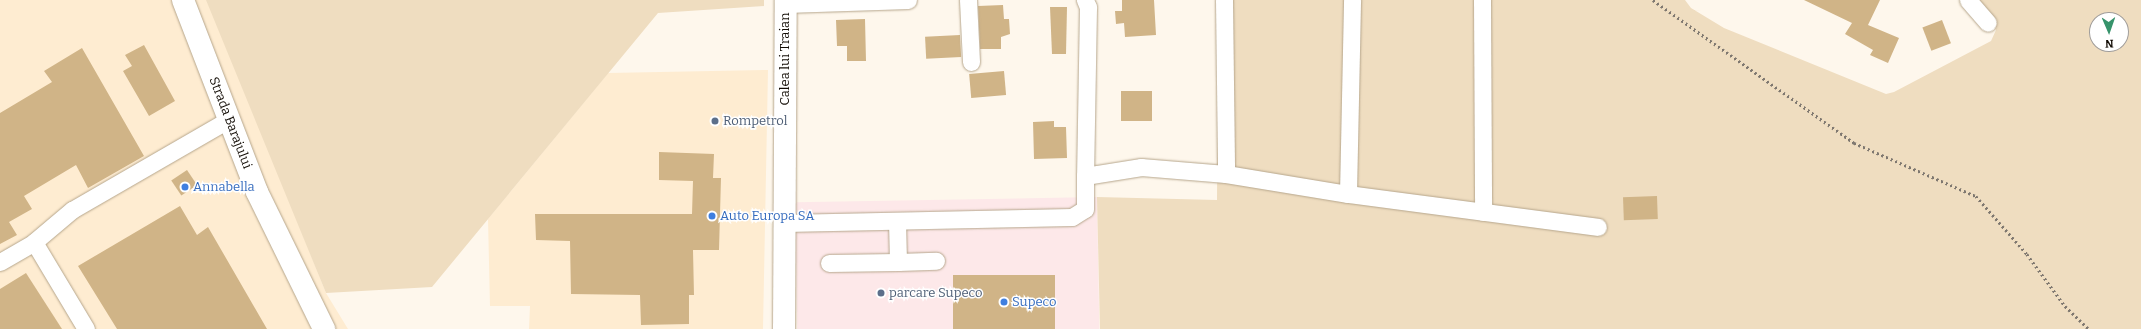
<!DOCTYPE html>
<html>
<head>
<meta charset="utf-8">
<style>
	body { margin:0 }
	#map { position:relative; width:2141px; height:329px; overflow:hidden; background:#fef7ec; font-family:Bitter,serif }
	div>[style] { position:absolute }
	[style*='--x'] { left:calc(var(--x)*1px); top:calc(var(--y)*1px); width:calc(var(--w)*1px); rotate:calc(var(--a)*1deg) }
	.commercial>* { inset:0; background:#fde8e9; transform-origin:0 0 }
	.built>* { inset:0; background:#feecd1 }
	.green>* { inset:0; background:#efddc0 }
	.building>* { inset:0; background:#d0b487; transform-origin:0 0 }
	.path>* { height:2.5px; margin-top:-1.25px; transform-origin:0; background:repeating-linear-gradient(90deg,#7f7870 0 2px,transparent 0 5px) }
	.roads { filter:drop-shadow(0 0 1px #b6a68c) drop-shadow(0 0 1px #b6a68c) }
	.minor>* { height:17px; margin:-8.5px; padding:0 8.5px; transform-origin:8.5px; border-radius:8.5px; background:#fff }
	.major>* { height:22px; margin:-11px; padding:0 11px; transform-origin:11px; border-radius:11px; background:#fff }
	.highway>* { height:22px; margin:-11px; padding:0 11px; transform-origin:11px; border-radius:11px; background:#fff }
	.dots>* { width:11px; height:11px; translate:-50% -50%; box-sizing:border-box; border:2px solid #fff; border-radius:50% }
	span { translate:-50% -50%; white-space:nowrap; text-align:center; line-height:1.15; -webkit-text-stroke:3px #fff; paint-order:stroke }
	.street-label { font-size:13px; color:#110b04 }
	.service-label { font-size:13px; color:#4e5e75 }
	.left { translate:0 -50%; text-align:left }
	.shop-label { font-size:13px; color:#366cbe }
	.north { position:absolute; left:2089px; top:12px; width:40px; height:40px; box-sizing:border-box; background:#fff; border:1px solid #a09d9b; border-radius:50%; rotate:178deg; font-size:11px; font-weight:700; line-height:16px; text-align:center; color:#110b04 }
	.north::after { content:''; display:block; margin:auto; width:14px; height:18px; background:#36936b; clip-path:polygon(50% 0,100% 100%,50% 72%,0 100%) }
</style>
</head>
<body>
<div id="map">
	<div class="commercial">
		<i style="left:1097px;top:197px;width:132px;height:302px;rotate:89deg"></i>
	</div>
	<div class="built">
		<i style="clip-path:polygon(0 0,209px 0,326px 293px,348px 329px,0 329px)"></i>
		<i style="clip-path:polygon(768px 70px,763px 329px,529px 329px,530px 306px,490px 306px,488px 219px,608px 73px)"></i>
	</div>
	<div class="green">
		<i style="clip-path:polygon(206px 0,764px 0,764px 6px,658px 13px,432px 287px,326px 293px)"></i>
		<i style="clip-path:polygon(evenodd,1218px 0,1685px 0,1691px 8px,1724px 28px,1886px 94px,1894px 92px,1991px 41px,1996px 30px,1975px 0,2141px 0,2141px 329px,1100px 329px,1097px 197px,1217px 200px,1218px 0,2097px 20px,2121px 20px,2121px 44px,2097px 44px,2097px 20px)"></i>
	</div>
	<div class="building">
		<i style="clip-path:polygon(1122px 0,1154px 0,1156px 35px,1125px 37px,1124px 23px,1116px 24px,1115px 11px,1122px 11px)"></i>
		<i style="clip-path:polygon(1804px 0,1880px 0,1868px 25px,1899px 38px,1888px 63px,1870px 55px,1873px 50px,1845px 34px,1852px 23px)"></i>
		<i style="clip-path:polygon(1003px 5px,1004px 19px,1009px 19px,1010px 34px,1001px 37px,1001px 49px,980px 49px,978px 6px)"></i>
		<i style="clip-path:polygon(1050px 7px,1067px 7px,1066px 54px,1052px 54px)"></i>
		<i style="clip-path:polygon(865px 19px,866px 61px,847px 61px,847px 46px,837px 46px,836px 20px)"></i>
		<i style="left:1942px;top:20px;width:25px;height:21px;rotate:69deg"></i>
		<i style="left:960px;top:35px;width:22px;height:35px;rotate:87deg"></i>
		<i style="clip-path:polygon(144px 45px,175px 101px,149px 116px,123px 71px,132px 66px,125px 55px)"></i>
		<i style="clip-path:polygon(82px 48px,144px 156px,88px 188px,76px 165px,24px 196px,32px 209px,9px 222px,17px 235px,0 244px,0 113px,52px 82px,44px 71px)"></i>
		<i style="left:1004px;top:71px;width:24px;height:35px;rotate:85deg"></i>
		<i style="left:1121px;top:91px;width:31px;height:30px"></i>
		<i style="clip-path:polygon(1054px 121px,1054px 127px,1066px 127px,1067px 158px,1034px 159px,1033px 122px)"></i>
		<i style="clip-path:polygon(659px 152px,714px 154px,713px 178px,721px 178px,719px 250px,693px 250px,694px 295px,689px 295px,689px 324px,641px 325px,640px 295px,571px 294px,570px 241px,536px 240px,535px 214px,692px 214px,693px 181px,659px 180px)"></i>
		<i style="left:187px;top:170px;width:18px;height:19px;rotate:56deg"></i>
		<i style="left:1657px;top:196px;width:23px;height:34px;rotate:88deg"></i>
		<i style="clip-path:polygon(180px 206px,197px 235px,208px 227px,267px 329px,117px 329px,78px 266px)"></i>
		<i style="clip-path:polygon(26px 273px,62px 329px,0 329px,0 289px)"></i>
		<i style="left:953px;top:275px;width:102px;height:54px"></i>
	</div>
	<div class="path">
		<i style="--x:1653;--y:0;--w:247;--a:35.4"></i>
		<i style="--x:1854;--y:143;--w:133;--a:23.5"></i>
		<i style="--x:1976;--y:196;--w:77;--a:48.7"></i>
		<i style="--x:2027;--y:254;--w:64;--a:53.8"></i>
		<i style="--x:2065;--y:306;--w:33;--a:44"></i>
	</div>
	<div class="roads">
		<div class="minor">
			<i style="--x:968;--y:0;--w:62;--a:87.2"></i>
			<i style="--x:1085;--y:0;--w:8;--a:67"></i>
			<i style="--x:1088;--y:7;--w:169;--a:91"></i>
			<i style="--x:1085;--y:176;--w:57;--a:-9.1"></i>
			<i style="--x:1141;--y:167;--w:85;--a:4.7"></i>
			<i style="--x:1226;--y:174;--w:124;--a:9.3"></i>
			<i style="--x:1348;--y:194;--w:252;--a:7.5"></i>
			<i style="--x:1224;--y:0;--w:174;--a:89.3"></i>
			<i style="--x:1482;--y:0;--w:212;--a:89.7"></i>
			<i style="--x:1968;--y:0;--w:30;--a:49"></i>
			<i style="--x:786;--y:4;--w:122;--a:-1.9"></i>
			<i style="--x:1348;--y:194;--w:194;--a:-88.8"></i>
			<i style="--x:897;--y:221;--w:41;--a:88.6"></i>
			<i style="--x:898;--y:262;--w:38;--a:-2"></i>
			<i style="--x:785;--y:223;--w:287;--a:-1.2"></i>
			<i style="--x:1072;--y:217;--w:15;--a:-32"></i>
			<i style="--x:1085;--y:209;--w:33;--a:-90"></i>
			<i style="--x:34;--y:242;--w:101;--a:59.1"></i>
			<i style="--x:0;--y:262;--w:39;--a:-30"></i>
			<i style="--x:34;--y:242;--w:50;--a:-40.1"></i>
			<i style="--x:72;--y:210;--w:180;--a:-30"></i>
			<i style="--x:829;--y:263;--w:69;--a:-0.8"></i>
		</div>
		<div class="major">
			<i style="--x:784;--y:329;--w:329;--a:-89.7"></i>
		</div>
		<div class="highway">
			<i style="--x:183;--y:0;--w:206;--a:68.9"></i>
			<i style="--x:257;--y:192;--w:153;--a:63.9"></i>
		</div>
	</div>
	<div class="dots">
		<i style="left:715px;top:121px;background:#5c6f8a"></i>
		<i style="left:185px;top:187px;background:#3f7fe0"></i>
		<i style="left:712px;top:216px;background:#3f7fe0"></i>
		<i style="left:881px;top:293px;background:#5c6f8a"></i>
		<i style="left:1004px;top:302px;background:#3f7fe0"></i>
	</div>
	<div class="street-label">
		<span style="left:785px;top:59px;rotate:-90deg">Calea lui Traian</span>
		<span style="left:230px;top:123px;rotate:69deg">Strada Barajului</span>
	</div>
	<div class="service-label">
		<span class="left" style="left:723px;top:121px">Rompetrol</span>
		<span class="left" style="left:889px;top:293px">parcare Supeco</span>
	</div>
	<div class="shop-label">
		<span class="left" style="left:193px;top:187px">Annabella</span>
		<span class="left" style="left:720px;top:216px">Auto Europa SA</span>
		<span class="left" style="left:1012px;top:302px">Supeco</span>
	</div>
	<div class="north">N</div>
</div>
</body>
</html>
